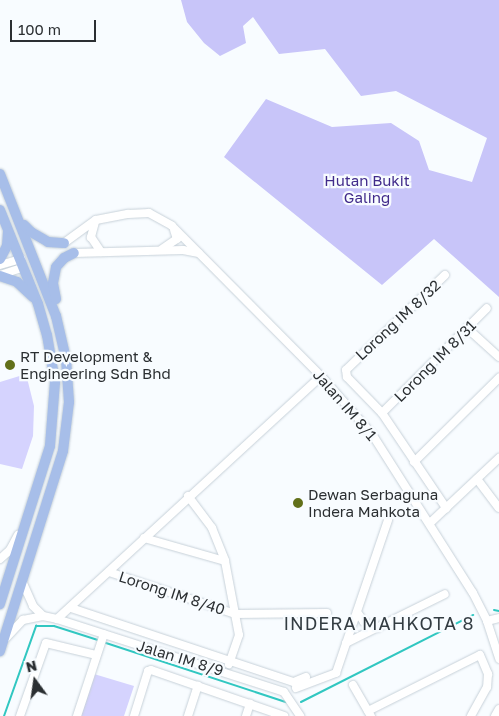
<!DOCTYPE html>
<html>
<head>
<meta charset="utf-8">
<style>
	body { margin:0 }
	#map { position:relative; width:499px; height:716px; overflow:hidden; background:#f8fcff; font-family:"Golos Text",sans-serif }
	div>[style] { position:absolute }
	[style*='--x'] { left:calc(var(--x)*1px); top:calc(var(--y)*1px); width:calc(var(--w)*1px); rotate:calc(var(--a)*1deg) }
	.green>* { inset:0; background:#d5d3fe }
	.forest>* { inset:0; background:#c8c5f9 }
	.stream>* { height:2px; margin:-1px; padding:0 1px; transform-origin:1px; border-radius:1px; background:#31c7c1 }
	.roads { filter:drop-shadow(0 0 1px #c7d1d9) drop-shadow(0 0 1px #c7d1d9) }
	.minor>* { height:8px; margin:-4px; padding:0 4px; transform-origin:4px; border-radius:4px; background:#fff }
	.major>* { height:10px; margin:-5px; padding:0 5px; transform-origin:5px; border-radius:5px; background:#a7bee9 }
	.dots>* { width:14px; height:14px; translate:-50% -50%; box-sizing:border-box; border:2px solid #f8fcff; border-radius:50% }
	span { translate:-50% -50%; white-space:nowrap; text-align:center; line-height:1.15; -webkit-text-stroke:4.5px #f8fcff; paint-order:stroke }
	.park-label { font-size:15px; color:#412b8b }
	.street-label { font-size:15px; color:#2b2f32 }
	.poi-label { font-size:15px; color:#2b2f32 }
	.left { translate:0 -50%; text-align:left }
	.quarter-label { font-size:18px; color:#333c42; letter-spacing:1px }
	.north { position:absolute; left:10px; top:656px; width:50px; height:50px; -webkit-text-stroke:4px #f8fcff; paint-order:stroke; rotate:346deg; font-size:14px; font-weight:700; line-height:20px; text-align:center; color:#2b2f32 }
	.north::after { content:''; display:block; margin:auto; width:18px; height:22px; background:#2b2f32; clip-path:polygon(50% 0,100% 100%,50% 72%,0 100%) }
	.scale { position:absolute; left:10px; top:20px; width:86px; height:22px; box-sizing:border-box; border:2px solid #2b2f32; border-top:0; padding-left:6px; font-size:15px; line-height:18px; white-space:nowrap; color:#2b2f32; -webkit-text-stroke:4px #f8fcff; paint-order:stroke }
</style>
</head>
<body>
<div id="map">
	<div class="green">
		<i style="clip-path:polygon(26px 374px,34px 406px,33px 436px,22px 469px,0 464px,0 382px)"></i>
		<i style="clip-path:polygon(94px 674px,134px 686px,124px 716px,81px 716px)"></i>
	</div>
	<div class="forest">
		<i style="clip-path:polygon(181px 0,499px 0,499px 297px,434px 239px,382px 285px,224px 157px,266px 99px,332px 127px,391px 123px,419px 141px,429px 170px,472px 182px,487px 138px,396px 91px,361px 96px,325px 49px,279px 54px,253px 17px,243px 26px,246px 43px,220px 56px,204px 43px,187px 22px)"></i>
	</div>
	<div class="stream">
		<i style="--x:494;--y:610;--w:5;--a:11"></i>
		<i style="--x:103;--y:642;--w:193;--a:18.2"></i>
		<i style="--x:301;--y:702;--w:193;--a:-26.8"></i>
		<i style="--x:4;--y:716;--w:96;--a:-70.4"></i>
		<i style="--x:36;--y:626;--w:18;--a:0"></i>
		<i style="--x:54;--y:626;--w:46;--a:17.7"></i>
	</div>
	<div class="roads">
		<div class="minor">
			<i style="--x:95;--y:222;--w:16;--a:105"></i>
			<i style="--x:91;--y:237;--w:18;--a:56"></i>
			<i style="--x:64;--y:243;--w:39;--a:-36"></i>
			<i style="--x:96;--y:220;--w:33;--a:-11"></i>
			<i style="--x:128;--y:214;--w:21;--a:-3"></i>
			<i style="--x:149;--y:213;--w:26;--a:29"></i>
			<i style="--x:172;--y:226;--w:211;--a:45.2"></i>
			<i style="--x:321;--y:376;--w:77;--a:48.7"></i>
			<i style="--x:372;--y:434;--w:188;--a:57.6"></i>
			<i style="--x:473;--y:593;--w:31;--a:63"></i>
			<i style="--x:487;--y:621;--w:40;--a:72"></i>
			<i style="--x:162;--y:249;--w:18;--a:-34"></i>
			<i style="--x:177;--y:239;--w:9;--a:-108"></i>
			<i style="--x:74;--y:253;--w:109;--a:-1.6"></i>
			<i style="--x:183;--y:250;--w:16;--a:11"></i>
			<i style="--x:0;--y:265;--w:22;--a:-16"></i>
			<i style="--x:0;--y:275;--w:25;--a:-18"></i>
			<i style="--x:445;--y:275;--w:137;--a:136.2"></i>
			<i style="--x:346;--y:370;--w:7;--a:82"></i>
			<i style="--x:347;--y:377;--w:50;--a:45.8"></i>
			<i style="--x:382;--y:413;--w:115;--a:56"></i>
			<i style="--x:467;--y:328;--w:43;--a:42.2"></i>
			<i style="--x:382;--y:413;--w:148;--a:-45"></i>
			<i style="--x:414;--y:462;--w:120;--a:-44.7"></i>
			<i style="--x:477;--y:479;--w:36;--a:53"></i>
			<i style="--x:188;--y:496;--w:40;--a:53"></i>
			<i style="--x:212;--y:528;--w:35;--a:68"></i>
			<i style="--x:225;--y:561;--w:75;--a:79.3"></i>
			<i style="--x:239;--y:635;--w:31;--a:109"></i>
			<i style="--x:430;--y:523;--w:95;--a:-43.3"></i>
			<i style="--x:144;--y:538;--w:84;--a:15.9"></i>
			<i style="--x:0;--y:559;--w:13;--a:-42"></i>
			<i style="--x:10;--y:550;--w:17;--a:-62"></i>
			<i style="--x:109;--y:572;--w:133;--a:18.4"></i>
			<i style="--x:235;--y:614;--w:92;--a:-0.6"></i>
			<i style="--x:22;--y:581;--w:27;--a:66"></i>
			<i style="--x:33;--y:606;--w:14;--a:45"></i>
			<i style="--x:71;--y:608;--w:235;--a:18.4"></i>
			<i style="--x:294;--y:682;--w:13;--a:-23"></i>
			<i style="--x:357;--y:612;--w:12;--a:55"></i>
			<i style="--x:364;--y:622;--w:15;--a:23"></i>
			<i style="--x:57;--y:619;--w:359;--a:-42.6"></i>
			<i style="--x:487;--y:621;--w:12;--a:-14"></i>
			<i style="--x:6;--y:638;--w:25;--a:-47"></i>
			<i style="--x:23;--y:620;--w:20;--a:-11"></i>
			<i style="--x:43;--y:616;--w:14;--a:12"></i>
			<i style="--x:57;--y:619;--w:238;--a:17.8"></i>
			<i style="--x:284;--y:692;--w:29;--a:56"></i>
			<i style="--x:346;--y:643;--w:110;--a:-26.3"></i>
			<i style="--x:353;--y:685;--w:36;--a:60"></i>
			<i style="--x:296;--y:688;--w:43;--a:-20.6"></i>
			<i style="--x:336;--y:673;--w:162;--a:-71.2"></i>
			<i style="--x:368;--y:711;--w:125;--a:-26.6"></i>
			<i style="--x:480;--y:655;--w:21;--a:67"></i>
			<i style="--x:488;--y:674;--w:13;--a:94"></i>
			<i style="--x:487;--y:687;--w:33;--a:119"></i>
			<i style="--x:20;--y:716;--w:77;--a:-70.4"></i>
			<i style="--x:46;--y:643;--w:51;--a:13.5"></i>
			<i style="--x:77;--y:716;--w:86;--a:-71.8"></i>
			<i style="--x:134;--y:716;--w:47;--a:-72.7"></i>
			<i style="--x:148;--y:671;--w:3;--a:-18"></i>
			<i style="--x:151;--y:670;--w:141;--a:19.1"></i>
			<i style="--x:188;--y:716;--w:32;--a:-72"></i>
			<i style="--x:246;--y:716;--w:13;--a:-72"></i>
			<i style="--x:495;--y:716;--w:8;--a:-60"></i>
		</div>
		<div class="major">
			<i style="--x:0;--y:174;--w:153;--a:68.5"></i>
			<i style="--x:56;--y:316;--w:44;--a:76.9"></i>
			<i style="--x:66;--y:359;--w:43;--a:86"></i>
			<i style="--x:69;--y:402;--w:49;--a:97"></i>
			<i style="--x:63;--y:451;--w:210;--a:107.5"></i>
			<i style="--x:0;--y:210;--w:101;--a:68"></i>
			<i style="--x:38;--y:304;--w:32;--a:74"></i>
			<i style="--x:47;--y:335;--w:48;--a:80.3"></i>
			<i style="--x:55;--y:382;--w:64;--a:94.5"></i>
			<i style="--x:50;--y:446;--w:166;--a:107.6"></i>
			<i style="--x:24;--y:225;--w:10;--a:45"></i>
			<i style="--x:31;--y:232;--w:20;--a:30"></i>
			<i style="--x:48;--y:242;--w:16;--a:4"></i>
			<i style="--x:0;--y:259;--w:15;--a:-62"></i>
			<i style="--x:7;--y:246;--w:14;--a:-86"></i>
			<i style="--x:0;--y:276;--w:18;--a:19"></i>
			<i style="--x:17;--y:282;--w:22;--a:43"></i>
			<i style="--x:56;--y:299;--w:16;--a:-101"></i>
			<i style="--x:53;--y:283;--w:16;--a:-79"></i>
			<i style="--x:56;--y:267;--w:12;--a:-48"></i>
			<i style="--x:64;--y:258;--w:11;--a:-27"></i>
		</div>
	</div>
	<div class="dots">
		<i style="left:10px;top:365px;background:#62701a"></i>
		<i style="left:298px;top:503px;background:#62701a"></i>
	</div>
	<div class="park-label">
		<span style="left:367px;top:189px">Hutan Bukit<br>Galing</span>
	</div>
	<div class="street-label">
		<span style="left:398px;top:320px;rotate:-43deg">Lorong IM 8/32</span>
		<span style="left:435px;top:361px;rotate:-45deg">Lorong IM 8/31</span>
		<span style="left:345px;top:405px;rotate:49deg">Jalan IM 8/1</span>
		<span style="left:172px;top:593px;rotate:18deg">Lorong IM 8/40</span>
		<span style="left:180px;top:658px;rotate:17deg">Jalan IM 8/9</span>
	</div>
	<div class="poi-label">
		<span class="left" style="left:20px;top:365px">RT Development &amp;<br>Engineering Sdn Bhd</span>
		<span class="left" style="left:308px;top:503px">Dewan Serbaguna<br>Indera Mahkota</span>
	</div>
	<div class="quarter-label">
		<span style="left:379px;top:623px">INDERA MAHKOTA 8</span>
	</div>
	<div class="north">N</div>
	<div class="scale">100 m</div>
</div>
</body>
</html>
